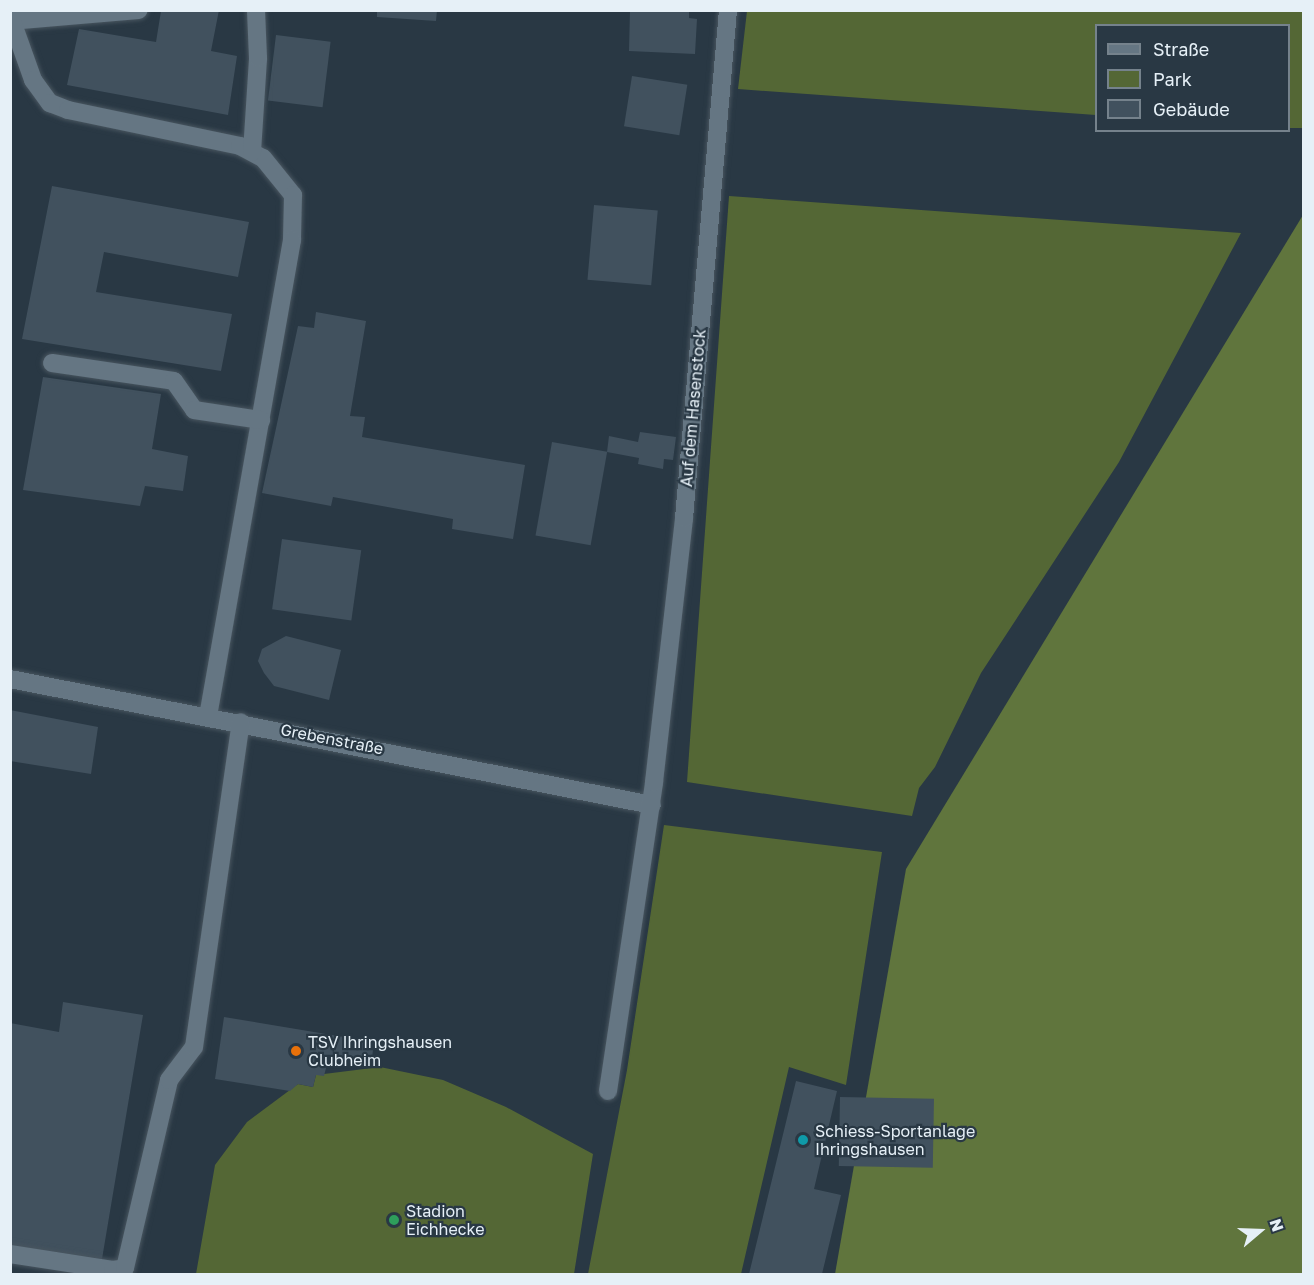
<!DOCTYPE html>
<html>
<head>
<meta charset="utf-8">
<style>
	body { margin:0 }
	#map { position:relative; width:1314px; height:1285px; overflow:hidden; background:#293844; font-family:"Golos Text",sans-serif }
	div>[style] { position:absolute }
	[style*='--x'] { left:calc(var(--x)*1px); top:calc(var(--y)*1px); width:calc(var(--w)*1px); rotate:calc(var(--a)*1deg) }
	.green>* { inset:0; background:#546735 }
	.forest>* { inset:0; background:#60753d }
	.building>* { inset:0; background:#41515e; transform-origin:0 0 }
	.roads { filter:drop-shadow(0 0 2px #48555f) drop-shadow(0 0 2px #48555f) }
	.minor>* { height:18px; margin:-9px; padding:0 9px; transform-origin:9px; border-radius:9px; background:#657683 }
	.dots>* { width:16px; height:16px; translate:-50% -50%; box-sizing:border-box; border:3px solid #293844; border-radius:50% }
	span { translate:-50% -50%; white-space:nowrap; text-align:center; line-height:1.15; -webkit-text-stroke:4.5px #293844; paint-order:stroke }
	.street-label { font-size:16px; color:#e6f0f7 }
	.poi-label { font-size:16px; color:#e6f0f7 }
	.left { translate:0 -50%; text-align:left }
	.frame { position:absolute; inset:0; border:12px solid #e6f0f7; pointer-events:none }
	.legend { position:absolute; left:1095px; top:24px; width:195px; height:108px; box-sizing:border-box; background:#293844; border:2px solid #75828c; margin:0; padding:8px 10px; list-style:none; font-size:18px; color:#e6f0f7 }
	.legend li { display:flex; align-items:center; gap:12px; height:30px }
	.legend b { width:30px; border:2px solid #75828c }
	.north { position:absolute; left:1230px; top:1201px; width:60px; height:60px; -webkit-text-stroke:4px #293844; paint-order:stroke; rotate:71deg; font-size:16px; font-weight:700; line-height:24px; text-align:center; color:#e6f0f7 }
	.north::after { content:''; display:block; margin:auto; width:21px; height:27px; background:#e6f0f7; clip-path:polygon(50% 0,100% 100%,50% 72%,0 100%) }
</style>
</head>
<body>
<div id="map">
	<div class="green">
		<i style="clip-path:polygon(747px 11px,1303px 11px,1303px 128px,1289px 128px,1288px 26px,1096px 26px,1096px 115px,738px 89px)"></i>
		<i style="clip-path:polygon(729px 196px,1241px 233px,1119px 462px,981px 673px,935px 767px,919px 788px,912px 816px,687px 782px)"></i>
		<i style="clip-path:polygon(664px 825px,882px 852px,846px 1085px,789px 1067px,741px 1274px,588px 1274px,627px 1070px)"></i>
		<i style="clip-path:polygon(380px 1067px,443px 1080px,506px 1107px,593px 1154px,574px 1274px,196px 1274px,215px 1165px,247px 1122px,298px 1084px,313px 1087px,316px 1075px)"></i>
	</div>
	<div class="forest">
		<i style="clip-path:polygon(1303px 215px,1303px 1274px,835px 1274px,906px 869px)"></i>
	</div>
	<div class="building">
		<i style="clip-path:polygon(219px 10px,211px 51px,237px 56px,228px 115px,67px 85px,79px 29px,156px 42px,161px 11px)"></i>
		<i style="clip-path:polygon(377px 10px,437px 10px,436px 21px,377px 17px)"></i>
		<i style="clip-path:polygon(630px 10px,689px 10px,689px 18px,697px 19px,695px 54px,629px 51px)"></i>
		<i style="left:276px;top:35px;width:55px;height:66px;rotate:7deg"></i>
		<i style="left:632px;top:76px;width:56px;height:51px;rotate:9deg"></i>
		<i style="clip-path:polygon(52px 186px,249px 222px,238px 277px,104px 252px,96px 292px,232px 314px,221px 371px,22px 339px)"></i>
		<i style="left:594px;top:205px;width:64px;height:75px;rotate:5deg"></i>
		<i style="clip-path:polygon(316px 312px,366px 321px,350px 416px,365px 417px,362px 437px,525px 465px,513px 539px,452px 529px,453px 519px,333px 497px,331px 506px,262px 493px,298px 326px,314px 328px)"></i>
		<i style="clip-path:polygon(43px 377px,161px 394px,152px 449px,188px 456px,183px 491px,145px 486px,140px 506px,23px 490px)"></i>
		<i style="clip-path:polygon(640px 432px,676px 437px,673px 460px,664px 459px,663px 469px,638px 464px,639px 458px,607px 452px,609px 436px,638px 442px)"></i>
		<i style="left:552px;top:442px;width:56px;height:95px;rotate:10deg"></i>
		<i style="left:282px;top:539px;width:80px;height:71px;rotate:8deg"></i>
		<i style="clip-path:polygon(286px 636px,341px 650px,329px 700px,274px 686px,264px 673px,258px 661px,262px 649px)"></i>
		<i style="clip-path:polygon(10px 710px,98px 727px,91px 774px,10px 761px)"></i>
		<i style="clip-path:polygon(63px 1002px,143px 1015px,102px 1259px,10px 1245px,10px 1023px,59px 1032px)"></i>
		<i style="clip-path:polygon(224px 1017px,374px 1042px,371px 1066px,328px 1060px,324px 1076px,316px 1075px,313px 1087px,298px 1084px,290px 1091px,215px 1079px)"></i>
		<i style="clip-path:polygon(796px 1081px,837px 1091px,814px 1189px,841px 1195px,822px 1274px,749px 1274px)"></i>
		<i style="left:840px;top:1097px;width:94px;height:69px;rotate:1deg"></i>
	</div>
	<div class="roads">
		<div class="minor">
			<i style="--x:10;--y:21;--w:129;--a:-4.9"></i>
			<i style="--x:12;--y:21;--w:63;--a:70.4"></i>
			<i style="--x:33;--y:80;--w:29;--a:54"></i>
			<i style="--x:50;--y:103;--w:19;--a:21"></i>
			<i style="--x:68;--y:110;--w:176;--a:11.8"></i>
			<i style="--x:240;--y:146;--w:26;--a:28"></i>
			<i style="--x:263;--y:158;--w:48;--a:51"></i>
			<i style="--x:293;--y:195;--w:45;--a:91.3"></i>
			<i style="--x:292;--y:240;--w:482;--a:100"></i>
			<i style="--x:252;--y:152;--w:94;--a:-86.3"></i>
			<i style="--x:258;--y:58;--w:48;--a:-92.4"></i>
			<i style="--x:52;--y:363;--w:123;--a:8.4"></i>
			<i style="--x:174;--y:381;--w:35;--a:55"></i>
			<i style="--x:194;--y:410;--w:68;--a:8.5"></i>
			<i style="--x:10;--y:679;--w:654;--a:11.1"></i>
			<i style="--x:608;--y:1091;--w:312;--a:-81.5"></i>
			<i style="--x:654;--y:782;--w:266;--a:-83.5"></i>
			<i style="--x:684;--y:518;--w:510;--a:-85.05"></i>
			<i style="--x:10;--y:1254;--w:104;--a:8.8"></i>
			<i style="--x:113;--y:1270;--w:12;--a:-9"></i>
			<i style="--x:125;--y:1268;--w:193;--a:-76.8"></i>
			<i style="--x:169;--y:1080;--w:41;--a:-52.9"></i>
			<i style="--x:194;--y:1047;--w:328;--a:-81.8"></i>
		</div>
	</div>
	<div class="dots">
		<i style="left:296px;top:1051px;background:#e8710a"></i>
		<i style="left:803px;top:1140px;background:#0f9aa8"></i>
		<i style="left:394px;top:1220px;background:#2e9e5b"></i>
	</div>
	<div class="street-label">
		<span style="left:693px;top:408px;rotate:-85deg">Auf dem Hasenstock</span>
		<span style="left:332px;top:739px;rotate:11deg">Grebenstraße</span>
	</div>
	<div class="poi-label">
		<span class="left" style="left:308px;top:1051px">TSV Ihringshausen<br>Clubheim</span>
		<span class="left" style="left:815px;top:1140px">Schiess-Sportanlage<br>Ihringshausen</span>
		<span class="left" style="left:406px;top:1220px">Stadion<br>Eichhecke</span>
	</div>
	<div class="frame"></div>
	<ul class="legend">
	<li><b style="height:8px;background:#657683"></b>Straße</li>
	<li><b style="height:16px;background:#546735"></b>Park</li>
	<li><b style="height:16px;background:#41515e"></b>Gebäude</li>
	</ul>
	<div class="north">N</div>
</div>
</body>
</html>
